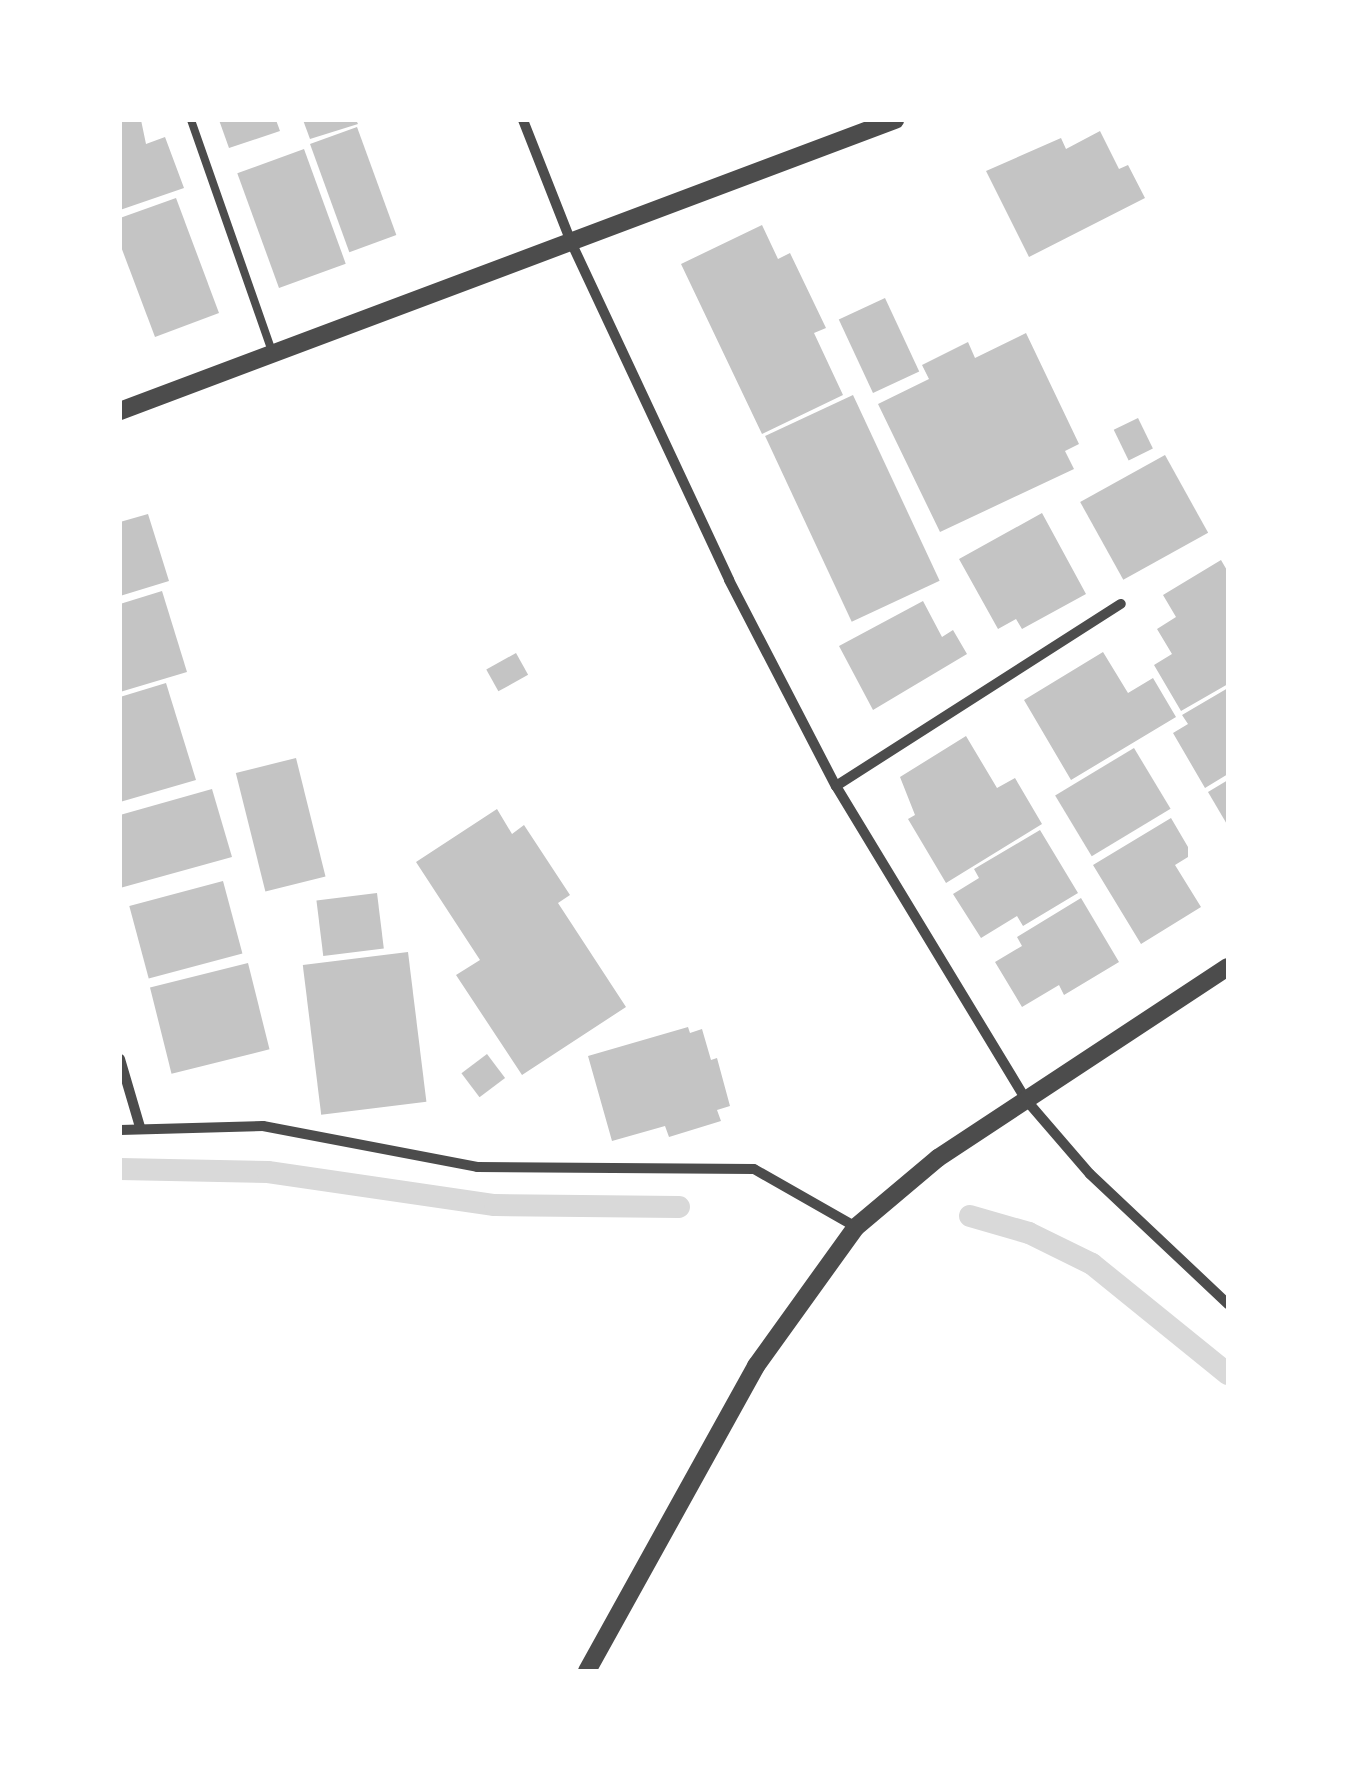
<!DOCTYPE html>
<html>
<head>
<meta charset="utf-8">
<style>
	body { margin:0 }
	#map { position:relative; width:1348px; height:1791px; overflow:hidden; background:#fff; font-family:Raleway,sans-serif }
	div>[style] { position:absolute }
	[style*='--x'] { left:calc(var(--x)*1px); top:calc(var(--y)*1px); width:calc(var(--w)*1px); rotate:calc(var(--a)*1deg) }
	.stream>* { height:22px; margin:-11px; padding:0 11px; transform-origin:11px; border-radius:11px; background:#d9d9d9 }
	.building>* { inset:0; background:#c4c4c4; transform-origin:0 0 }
	.service>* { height:8px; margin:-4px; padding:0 4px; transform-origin:4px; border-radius:4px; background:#4c4c4c }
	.minor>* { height:10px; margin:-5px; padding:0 5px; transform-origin:5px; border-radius:5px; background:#4c4c4c }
	.tertiary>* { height:18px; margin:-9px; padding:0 9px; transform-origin:9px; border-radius:9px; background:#4c4c4c }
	span { translate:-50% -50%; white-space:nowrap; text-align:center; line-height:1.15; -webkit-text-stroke:8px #fff; paint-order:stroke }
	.frame { position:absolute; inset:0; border:122px solid #fff; pointer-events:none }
</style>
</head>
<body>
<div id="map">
	<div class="stream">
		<i style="--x:120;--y:1169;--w:148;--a:1.2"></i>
		<i style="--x:268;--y:1172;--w:229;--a:8.3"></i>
		<i style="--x:495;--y:1205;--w:184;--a:0.6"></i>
		<i style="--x:970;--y:1216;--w:61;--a:16.1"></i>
		<i style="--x:1029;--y:1233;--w:70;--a:26.2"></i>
		<i style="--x:1092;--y:1264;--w:175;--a:39"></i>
	</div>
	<div class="building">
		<i style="clip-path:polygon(120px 120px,141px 120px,146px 144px,165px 137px,184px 188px,120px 210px)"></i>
		<i style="clip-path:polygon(219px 120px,276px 120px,280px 131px,229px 148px)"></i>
		<i style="clip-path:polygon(303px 120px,356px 120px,358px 124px,310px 139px)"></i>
		<i style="left:357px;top:127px;width:115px;height:50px;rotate:70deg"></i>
		<i style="clip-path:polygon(1100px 131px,1119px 169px,1128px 165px,1145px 198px,1029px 257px,986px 171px,1061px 138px,1066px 149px)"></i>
		<i style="left:304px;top:149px;width:122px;height:71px;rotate:70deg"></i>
		<i style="clip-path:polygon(176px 198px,219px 313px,155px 337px,120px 244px,120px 218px)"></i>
		<i style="clip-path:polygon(762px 225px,778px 259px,790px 253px,826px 328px,814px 333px,843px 395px,762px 434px,681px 264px)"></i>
		<i style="left:885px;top:298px;width:81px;height:51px;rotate:65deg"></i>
		<i style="clip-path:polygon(1026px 333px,1079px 444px,1065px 451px,1074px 469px,940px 532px,878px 404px,929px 379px,922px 365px,968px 342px,975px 358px)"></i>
		<i style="left:853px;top:395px;width:205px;height:97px;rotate:65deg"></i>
		<i style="left:1138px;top:418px;width:34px;height:27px;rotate:64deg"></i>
		<i style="left:1165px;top:455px;width:89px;height:97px;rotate:61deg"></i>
		<i style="clip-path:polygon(1042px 513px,1086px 594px,1022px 629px,1016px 619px,998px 629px,959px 559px)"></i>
		<i style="clip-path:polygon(148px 514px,169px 581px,120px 596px,120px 522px)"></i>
		<i style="clip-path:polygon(1221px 560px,1228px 572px,1228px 684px,1181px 711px,1154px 665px,1172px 654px,1157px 629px,1176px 617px,1163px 595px)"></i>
		<i style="clip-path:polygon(162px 591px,187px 672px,120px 692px,120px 604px)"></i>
		<i style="clip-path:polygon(923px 601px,942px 637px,953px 630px,967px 654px,873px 710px,839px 646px)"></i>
		<i style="clip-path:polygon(1103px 652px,1128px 693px,1153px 678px,1176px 717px,1071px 780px,1024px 700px)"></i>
		<i style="left:516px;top:653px;width:25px;height:34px;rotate:61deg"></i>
		<i style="clip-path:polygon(166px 683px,196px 780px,120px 802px,120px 697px)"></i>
		<i style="clip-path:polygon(1228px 688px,1228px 774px,1205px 788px,1173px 733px,1188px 724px,1182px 715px)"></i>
		<i style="clip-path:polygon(966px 736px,997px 788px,1015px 778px,1042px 824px,946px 883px,908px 819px,915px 815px,900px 777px)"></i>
		<i style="left:1134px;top:748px;width:71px;height:92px;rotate:59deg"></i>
		<i style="left:296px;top:758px;width:122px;height:62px;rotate:76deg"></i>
		<i style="clip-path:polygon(1228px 780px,1228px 826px,1208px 792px)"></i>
		<i style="clip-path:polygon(212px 789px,232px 857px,120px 888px,120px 815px)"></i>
		<i style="clip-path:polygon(497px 809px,512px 834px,524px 825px,570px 895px,558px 903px,626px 1007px,522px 1075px,456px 975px,480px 960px,416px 862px)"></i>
		<i style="clip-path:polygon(1171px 818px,1188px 847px,1188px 857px,1175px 865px,1201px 907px,1141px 944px,1093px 865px)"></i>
		<i style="clip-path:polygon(1040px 830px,1078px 893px,1023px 926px,1017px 916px,981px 938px,953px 894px,979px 878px,974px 869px)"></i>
		<i style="left:223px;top:881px;width:75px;height:97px;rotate:75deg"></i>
		<i style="left:377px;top:893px;width:56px;height:61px;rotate:83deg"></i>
		<i style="clip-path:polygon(1081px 898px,1119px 962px,1064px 995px,1059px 985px,1022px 1007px,995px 962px,1022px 946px,1017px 937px)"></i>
		<i style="left:408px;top:952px;width:151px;height:106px;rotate:83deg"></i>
		<i style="left:248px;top:963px;width:89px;height:101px;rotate:76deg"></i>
		<i style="clip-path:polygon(688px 1027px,690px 1033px,702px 1029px,711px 1060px,717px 1058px,730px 1106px,717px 1110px,721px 1121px,669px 1137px,665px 1126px,612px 1141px,588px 1056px)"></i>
		<i style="left:487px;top:1054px;width:30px;height:32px;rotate:53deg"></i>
	</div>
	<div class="service">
		<i style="--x:191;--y:120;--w:248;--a:70.7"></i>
	</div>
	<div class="minor">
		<i style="--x:523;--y:120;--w:131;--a:68.5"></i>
		<i style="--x:571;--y:242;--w:373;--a:64.9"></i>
		<i style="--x:729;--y:580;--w:232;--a:62.6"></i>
		<i style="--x:836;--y:786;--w:368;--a:58.8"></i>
		<i style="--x:1027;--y:1101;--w:96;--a:49.2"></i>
		<i style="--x:1090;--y:1174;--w:190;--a:43.3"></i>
		<i style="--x:836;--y:786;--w:338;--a:-32.6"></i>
		<i style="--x:120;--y:1059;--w:71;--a:73.6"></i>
		<i style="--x:120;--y:1130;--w:143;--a:-1.6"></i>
		<i style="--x:263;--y:1126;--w:218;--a:10.8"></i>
		<i style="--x:477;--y:1167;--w:277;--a:0.4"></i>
		<i style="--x:754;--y:1169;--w:117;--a:29.6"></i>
	</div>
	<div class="tertiary">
		<i style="--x:120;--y:411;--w:828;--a:-20.58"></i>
		<i style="--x:587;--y:1671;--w:349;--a:-61"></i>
		<i style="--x:756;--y:1366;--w:171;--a:-54.3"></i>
		<i style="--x:856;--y:1227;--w:107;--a:-40.1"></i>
		<i style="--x:938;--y:1158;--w:347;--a:-33.4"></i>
	</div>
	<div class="frame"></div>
</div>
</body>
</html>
